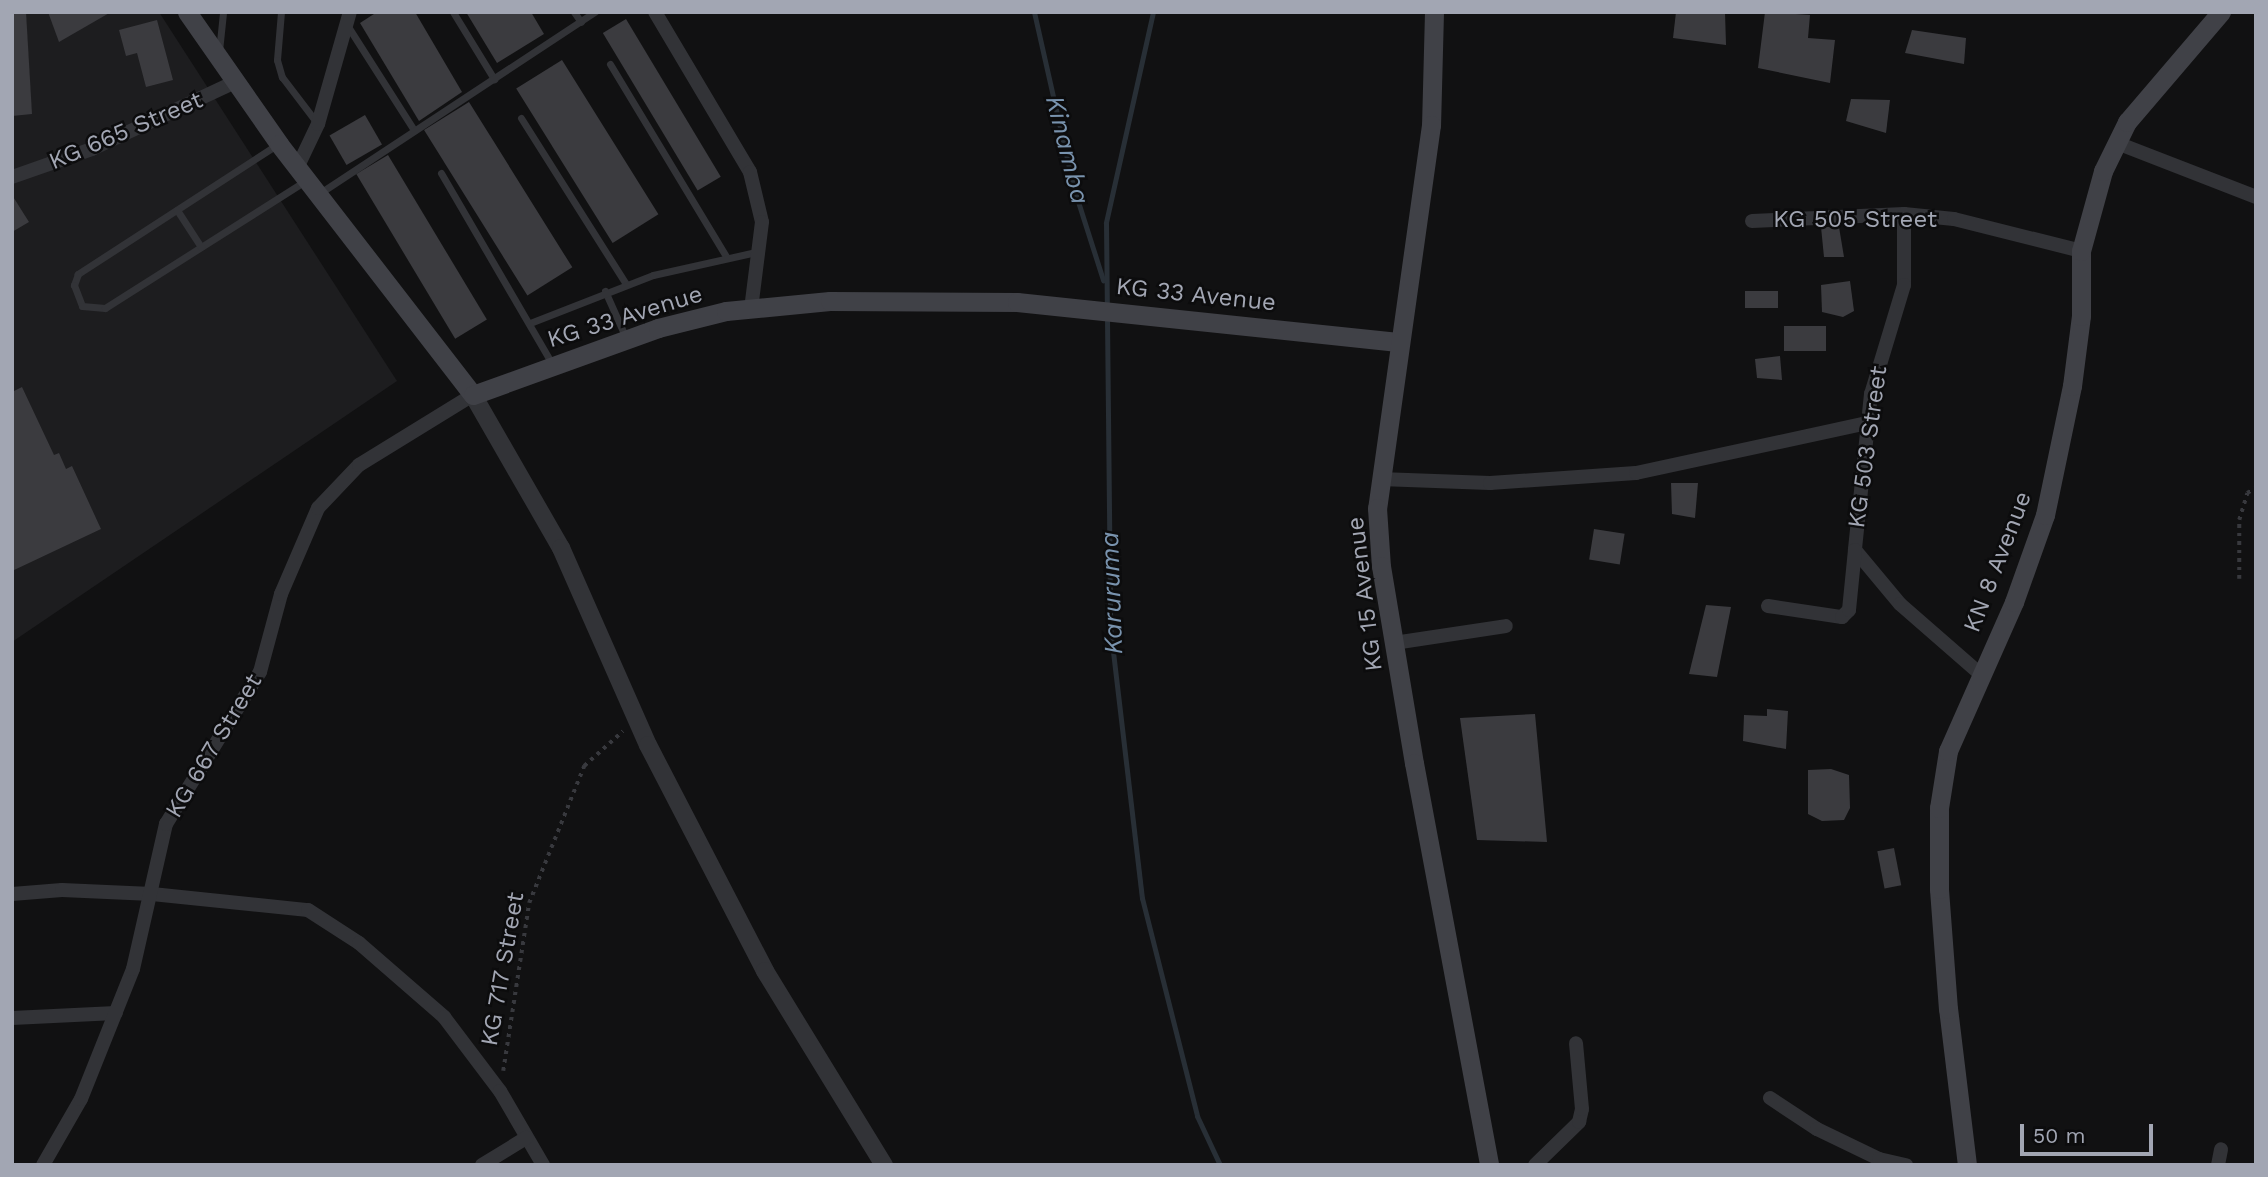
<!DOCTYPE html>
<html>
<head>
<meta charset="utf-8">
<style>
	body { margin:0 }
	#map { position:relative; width:2268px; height:1177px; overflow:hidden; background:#111112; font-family:"Work Sans",sans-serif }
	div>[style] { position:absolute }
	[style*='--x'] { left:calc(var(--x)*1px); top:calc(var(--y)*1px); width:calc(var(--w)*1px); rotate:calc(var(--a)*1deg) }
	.built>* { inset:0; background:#1d1d1f }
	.stream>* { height:5px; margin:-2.5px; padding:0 2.5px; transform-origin:2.5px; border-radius:2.5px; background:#282f36 }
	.building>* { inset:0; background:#3b3b3f; transform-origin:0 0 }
	.path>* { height:3.5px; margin-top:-1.75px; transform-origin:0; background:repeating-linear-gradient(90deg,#38393e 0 3.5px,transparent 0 8.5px) }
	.service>* { height:7px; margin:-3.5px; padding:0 3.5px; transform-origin:3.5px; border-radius:3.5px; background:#323337 }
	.minor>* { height:14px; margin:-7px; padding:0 7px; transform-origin:7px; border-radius:7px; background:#323337 }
	.tertiary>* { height:18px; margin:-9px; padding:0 9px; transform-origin:9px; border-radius:9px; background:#323337 }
	.secondary>* { height:19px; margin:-9.5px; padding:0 9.5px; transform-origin:9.5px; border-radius:9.5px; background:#404147 }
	span { translate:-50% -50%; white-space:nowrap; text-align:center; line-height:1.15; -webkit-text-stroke:5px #0c0c0d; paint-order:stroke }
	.street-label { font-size:24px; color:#a2a6b3 }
	.water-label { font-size:26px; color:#7993ae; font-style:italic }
	.frame { position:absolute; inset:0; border:14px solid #a2a6b3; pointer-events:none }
	.scale { position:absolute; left:2020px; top:1124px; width:133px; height:32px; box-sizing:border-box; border:4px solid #a2a6b3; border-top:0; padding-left:9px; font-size:21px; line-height:24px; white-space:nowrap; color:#a2a6b3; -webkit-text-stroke:5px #0c0c0d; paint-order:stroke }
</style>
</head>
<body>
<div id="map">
	<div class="built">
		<i style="clip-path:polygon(12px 12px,159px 12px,397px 381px,12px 642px)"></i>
	</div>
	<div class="stream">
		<i style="--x:1034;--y:12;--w:181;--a:77.3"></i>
		<i style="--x:1074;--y:189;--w:96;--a:72.3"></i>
		<i style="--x:1153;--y:12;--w:216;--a:102.6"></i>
		<i style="--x:1106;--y:223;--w:403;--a:89.4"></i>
		<i style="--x:1110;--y:626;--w:274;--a:83.3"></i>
		<i style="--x:1142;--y:898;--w:225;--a:75.8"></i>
		<i style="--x:1197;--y:1116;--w:54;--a:64.9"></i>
	</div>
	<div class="building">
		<i style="clip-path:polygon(12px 12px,26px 12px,32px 114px,12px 116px)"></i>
		<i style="clip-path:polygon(48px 12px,111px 12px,59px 42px)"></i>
		<i style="clip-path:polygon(377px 12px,415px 12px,462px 92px,419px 121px,360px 23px)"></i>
		<i style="clip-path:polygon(466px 12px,531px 12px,544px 34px,497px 63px)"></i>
		<i style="clip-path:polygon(1676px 12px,1725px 12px,1726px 45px,1673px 38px)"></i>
		<i style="clip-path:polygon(1765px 12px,1810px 15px,1808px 38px,1835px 40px,1830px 83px,1758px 68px)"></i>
		<i style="left:626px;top:19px;width:184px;height:27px;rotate:59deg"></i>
		<i style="clip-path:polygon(157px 20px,173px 80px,146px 87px,137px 53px,126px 56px,119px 30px)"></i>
		<i style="clip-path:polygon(1912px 30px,1966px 38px,1964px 64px,1905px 53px)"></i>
		<i style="left:562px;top:60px;width:182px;height:54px;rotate:58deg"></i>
		<i style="clip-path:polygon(1851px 99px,1890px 100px,1886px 133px,1846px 121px)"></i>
		<i style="left:469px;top:102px;width:195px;height:53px;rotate:58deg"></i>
		<i style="left:365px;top:115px;width:34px;height:41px;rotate:60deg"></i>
		<i style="left:388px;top:155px;width:192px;height:37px;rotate:59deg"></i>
		<i style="clip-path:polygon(12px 195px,29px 222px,12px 232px)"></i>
		<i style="clip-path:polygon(1821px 227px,1839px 227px,1844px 257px,1824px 257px)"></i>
		<i style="clip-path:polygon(1850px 281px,1854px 311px,1843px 317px,1822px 312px,1821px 285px)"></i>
		<i style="left:1778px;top:291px;width:17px;height:33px;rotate:90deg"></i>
		<i style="left:1784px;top:326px;width:42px;height:25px"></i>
		<i style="clip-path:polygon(1780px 356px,1782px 380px,1757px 378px,1755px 359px)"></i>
		<i style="clip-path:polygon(22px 387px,54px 455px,59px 453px,66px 469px,72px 466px,101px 529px,12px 571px,12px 392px)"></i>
		<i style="clip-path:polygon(1671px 483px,1698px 483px,1695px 518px,1672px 514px)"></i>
		<i style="left:1594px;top:529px;width:31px;height:31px;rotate:9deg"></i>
		<i style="clip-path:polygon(1706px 605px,1731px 607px,1717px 677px,1689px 674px)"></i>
		<i style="clip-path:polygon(1767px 709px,1788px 711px,1786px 749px,1743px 741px,1744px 715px,1767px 716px)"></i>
		<i style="clip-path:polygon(1535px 714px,1547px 842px,1477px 840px,1460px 718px)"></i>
		<i style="clip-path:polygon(1831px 769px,1849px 775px,1850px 808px,1844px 820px,1822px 821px,1808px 814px,1808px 770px)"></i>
		<i style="left:1894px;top:848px;width:38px;height:17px;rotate:79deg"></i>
	</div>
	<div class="path">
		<i style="--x:2239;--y:579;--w:59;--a:-90"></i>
		<i style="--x:2239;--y:520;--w:28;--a:-73"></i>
		<i style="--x:2247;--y:493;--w:10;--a:-29"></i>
		<i style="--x:503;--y:1071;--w:170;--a:-81.2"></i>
		<i style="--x:529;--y:903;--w:148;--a:-68.1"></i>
		<i style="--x:584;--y:766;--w:52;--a:-41.9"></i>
	</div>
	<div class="service">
		<i style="--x:281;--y:12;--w:48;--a:94.8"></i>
		<i style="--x:277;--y:60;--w:18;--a:74"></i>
		<i style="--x:282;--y:77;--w:58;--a:52.7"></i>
		<i style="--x:453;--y:12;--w:79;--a:58.5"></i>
		<i style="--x:574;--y:12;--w:12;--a:55"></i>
		<i style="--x:347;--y:25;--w:125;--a:57.5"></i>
		<i style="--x:219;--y:51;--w:39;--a:-84"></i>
		<i style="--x:610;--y:64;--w:224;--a:58.9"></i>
		<i style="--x:521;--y:118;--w:196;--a:57.7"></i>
		<i style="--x:278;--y:144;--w:239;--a:147"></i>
		<i style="--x:78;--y:274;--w:12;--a:110"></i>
		<i style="--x:74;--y:285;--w:22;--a:69"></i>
		<i style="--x:82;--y:306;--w:23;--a:5"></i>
		<i style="--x:105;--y:308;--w:237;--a:-32.4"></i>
		<i style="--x:441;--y:173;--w:221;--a:59.8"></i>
		<i style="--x:320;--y:193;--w:329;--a:-33.4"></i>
		<i style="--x:177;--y:210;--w:44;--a:57"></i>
		<i style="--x:605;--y:291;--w:51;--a:65.9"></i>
		<i style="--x:530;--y:323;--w:132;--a:-21.3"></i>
		<i style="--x:653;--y:275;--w:110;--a:-12.6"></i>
	</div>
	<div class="minor">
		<i style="--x:655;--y:12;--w:186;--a:59.3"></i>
		<i style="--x:750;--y:172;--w:51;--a:76.5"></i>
		<i style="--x:762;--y:222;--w:88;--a:97.2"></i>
		<i style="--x:2117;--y:143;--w:149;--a:21.2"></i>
		<i style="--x:298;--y:166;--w:47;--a:-64.5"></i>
		<i style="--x:318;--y:124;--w:116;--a:-74.1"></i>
		<i style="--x:12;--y:177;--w:85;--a:-19.3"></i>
		<i style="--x:92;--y:149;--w:160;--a:-25.1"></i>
		<i style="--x:1904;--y:214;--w:71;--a:90"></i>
		<i style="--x:1904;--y:285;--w:114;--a:106.8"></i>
		<i style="--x:1871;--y:394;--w:157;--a:95.9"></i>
		<i style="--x:1855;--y:550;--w:70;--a:50.2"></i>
		<i style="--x:1900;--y:604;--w:105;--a:41.1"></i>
		<i style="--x:1752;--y:221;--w:152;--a:-2.6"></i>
		<i style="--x:1904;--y:214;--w:50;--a:5.7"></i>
		<i style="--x:1954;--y:219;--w:131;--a:14.1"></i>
		<i style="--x:1380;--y:479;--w:110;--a:2.1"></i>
		<i style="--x:1490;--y:483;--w:146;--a:-3.9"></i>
		<i style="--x:1636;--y:473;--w:237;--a:-12.2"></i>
		<i style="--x:1768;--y:606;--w:75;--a:8.5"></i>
		<i style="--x:1842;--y:617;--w:10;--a:-45"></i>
		<i style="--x:1849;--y:610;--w:60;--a:-84.3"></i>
		<i style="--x:1394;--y:643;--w:113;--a:-8.6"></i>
		<i style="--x:12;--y:894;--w:50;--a:-4.6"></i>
		<i style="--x:62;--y:890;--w:90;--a:2.5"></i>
		<i style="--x:152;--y:894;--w:157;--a:5.9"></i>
		<i style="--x:308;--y:910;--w:61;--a:32.9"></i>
		<i style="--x:359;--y:943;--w:113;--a:41"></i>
		<i style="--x:444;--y:1017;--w:93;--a:52.9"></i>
		<i style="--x:500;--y:1091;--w:86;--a:59.8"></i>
		<i style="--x:12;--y:1018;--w:104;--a:-2.8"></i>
		<i style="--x:1770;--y:1098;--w:56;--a:33.4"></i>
		<i style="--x:1817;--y:1129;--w:69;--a:25.8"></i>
		<i style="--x:1879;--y:1159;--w:28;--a:13"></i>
		<i style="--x:43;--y:1165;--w:76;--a:-60.1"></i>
		<i style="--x:81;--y:1099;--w:140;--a:-68.2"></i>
		<i style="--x:133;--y:969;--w:149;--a:-77.2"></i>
		<i style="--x:166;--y:824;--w:179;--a:-58.3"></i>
		<i style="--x:260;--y:672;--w:81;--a:-74.9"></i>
		<i style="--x:281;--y:594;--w:94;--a:-66.7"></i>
		<i style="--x:318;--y:508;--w:59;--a:-46.4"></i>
		<i style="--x:359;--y:465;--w:134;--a:-31.6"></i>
		<i style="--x:482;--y:1165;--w:52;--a:-31.5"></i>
		<i style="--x:1535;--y:1165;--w:62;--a:-44.3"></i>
		<i style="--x:1579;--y:1122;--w:13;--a:-77"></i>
		<i style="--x:1582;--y:1109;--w:66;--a:-95.2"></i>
		<i style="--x:2218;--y:1165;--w:16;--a:-79"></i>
	</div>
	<div class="tertiary">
		<i style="--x:473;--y:395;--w:177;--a:60.1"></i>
		<i style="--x:561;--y:548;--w:215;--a:66.2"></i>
		<i style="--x:648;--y:745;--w:254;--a:62.6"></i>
		<i style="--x:765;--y:971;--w:228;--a:58.5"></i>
	</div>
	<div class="secondary">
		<i style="--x:187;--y:12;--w:161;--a:55.1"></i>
		<i style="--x:279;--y:144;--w:317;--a:52.3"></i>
		<i style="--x:473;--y:395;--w:197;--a:-19.9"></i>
		<i style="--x:658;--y:328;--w:70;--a:-14"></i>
		<i style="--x:726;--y:311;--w:104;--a:-5.5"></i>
		<i style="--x:830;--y:301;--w:187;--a:0.3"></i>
		<i style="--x:1017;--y:302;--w:383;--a:6"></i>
		<i style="--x:1434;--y:12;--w:113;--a:91.5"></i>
		<i style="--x:1431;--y:125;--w:387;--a:98"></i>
		<i style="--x:1377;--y:508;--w:58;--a:86.1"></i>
		<i style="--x:1381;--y:566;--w:200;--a:80.5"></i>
		<i style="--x:1414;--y:763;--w:409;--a:79.4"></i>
		<i style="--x:1967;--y:1165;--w:157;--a:-96.9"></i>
		<i style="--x:1948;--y:1009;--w:120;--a:-94.3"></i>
		<i style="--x:1939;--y:889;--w:81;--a:-90"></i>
		<i style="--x:1939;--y:808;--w:58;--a:-81"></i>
		<i style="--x:1948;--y:751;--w:163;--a:-66.1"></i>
		<i style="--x:2014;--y:602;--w:92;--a:-70.4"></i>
		<i style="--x:2045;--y:515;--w:132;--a:-78.2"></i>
		<i style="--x:2072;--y:386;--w:71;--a:-82.7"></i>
		<i style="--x:2081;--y:316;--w:65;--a:-90"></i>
		<i style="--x:2081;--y:251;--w:83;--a:-74.6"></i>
		<i style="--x:2103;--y:171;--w:55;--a:-63.9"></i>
		<i style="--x:2127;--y:122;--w:145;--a:-49.5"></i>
	</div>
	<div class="street-label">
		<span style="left:126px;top:131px;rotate:-23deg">KG 665 Street</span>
		<span style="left:1855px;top:220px">KG 505 Street</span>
		<span style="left:1196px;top:295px;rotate:6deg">KG 33 Avenue</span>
		<span style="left:625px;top:317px;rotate:-17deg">KG 33 Avenue</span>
		<span style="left:1868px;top:447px;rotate:-82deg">KG 503 Street</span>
		<span style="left:1998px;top:562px;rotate:-69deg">KN 8 Avenue</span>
		<span style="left:1365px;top:594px;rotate:-97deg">KG 15 Avenue</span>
		<span style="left:214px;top:746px;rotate:-59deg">KG 667 Street</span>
		<span style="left:503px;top:969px;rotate:-80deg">KG 717 Street</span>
	</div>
	<div class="water-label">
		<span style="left:1067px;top:150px;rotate:76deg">Kinamba</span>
		<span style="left:1112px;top:593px;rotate:-92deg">Karuruma</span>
	</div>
	<div class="frame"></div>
	<div class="scale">50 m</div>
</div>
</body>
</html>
